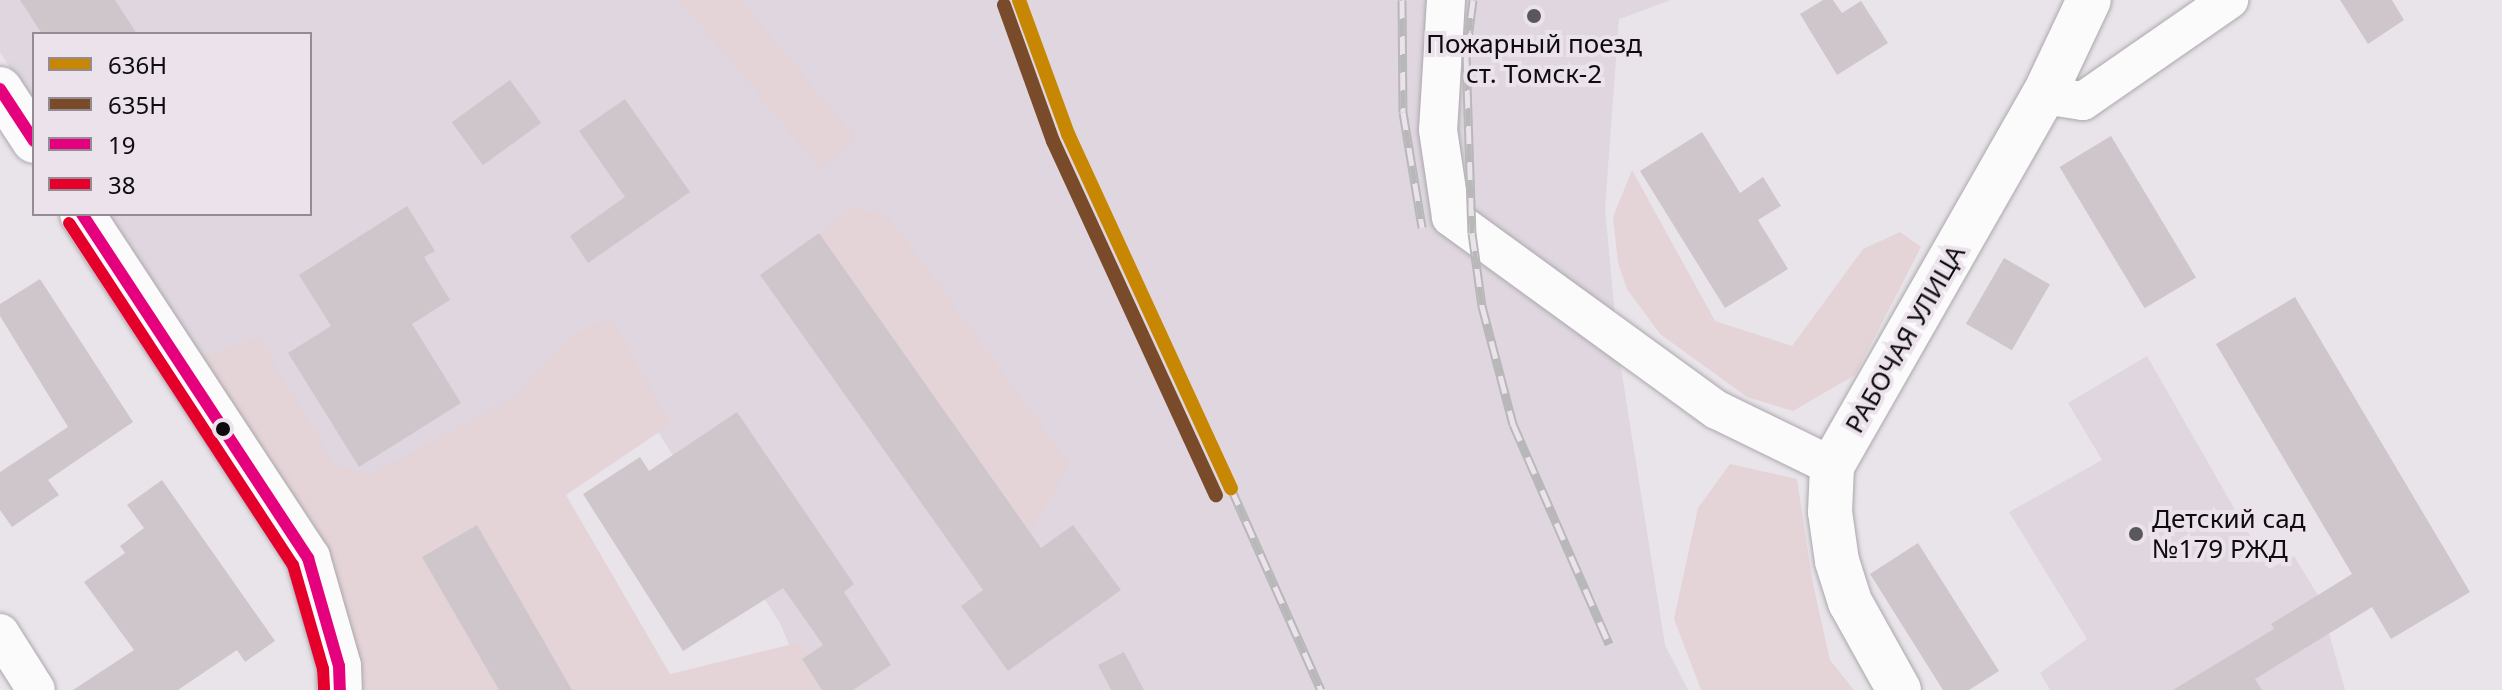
<!DOCTYPE html>
<html>
<head>
<meta charset="utf-8">
<style>
	body { margin:0 }
	#map { position:relative; width:2502px; height:690px; overflow:hidden; background:#e9e4ea; font-family:"Noto Sans",sans-serif }
	div>[style] { position:absolute }
	[style*='--x'] { left:calc(var(--x)*1px); top:calc(var(--y)*1px); width:calc(var(--w)*1px); rotate:calc(var(--a)*1deg) }
	.built>* { inset:0; background:#dfd6e0 }
	.green>* { inset:0; background:#e4d4d8 }
	.building>* { inset:0; background:#cfc6cc; transform-origin:0 0 }
	.roads { filter:drop-shadow(0 0 2px #aba8ac) drop-shadow(0 0 2px #aba8ac) }
	.minor>* { height:38px; margin:-19px; padding:0 19px; transform-origin:19px; border-radius:19px; background:#fcfbfc }
	.tertiary>* { height:44px; margin:-22px; padding:0 22px; transform-origin:22px; border-radius:22px; background:#fcfbfc }
	.secondary>* { height:44px; margin:-22px; padding:0 22px; transform-origin:22px; border-radius:22px; background:#fcfbfc }
	.rail>* { height:9px; margin-top:-4.5px; transform-origin:0; background:repeating-linear-gradient(90deg,#ebe2ec 0 18px,#b9b8b9 0 36px); box-sizing:border-box; border-block:2px solid #b9b8b9 }
	.bus-1>* { height:12px; margin:-6px; padding:0 6px; transform-origin:6px; border-radius:6px; background:#e5007d }
	.bus-2>* { height:12px; margin:-6px; padding:0 6px; transform-origin:6px; border-radius:6px; background:#e4002b }
	.rail-1>* { height:14px; margin:-7px; padding:0 7px; transform-origin:7px; border-radius:7px; background:#c88703 }
	.rail-2>* { height:14px; margin:-7px; padding:0 7px; transform-origin:7px; border-radius:7px; background:#7a4b2a }
	.dots>* { width:22px; height:22px; translate:-50% -50%; box-sizing:border-box; border:4px solid #ebe2ec; border-radius:50% }
	span { translate:-50% -50%; white-space:nowrap; text-align:center; line-height:1.15; -webkit-text-stroke:8px #ebe2ec; paint-order:stroke }
	.poi-label { font-size:26px; color:#0e0c0f }
	.left { translate:0 -50%; text-align:left }
	.street-label { font-size:26px; color:#0e0c0f }
	.legend { position:absolute; left:32px; top:32px; width:280px; height:184px; box-sizing:border-box; background:#ebe2ec; border:2px solid #938c94; margin:0; padding:10px 14px; list-style:none; font-size:24px; color:#0e0c0f }
	.legend li { display:flex; align-items:center; gap:16px; height:40px }
	.legend b { width:40px; border:2px solid #938c94 }
</style>
</head>
<body>
<div id="map">
	<div class="built">
		<i style="clip-path:polygon(0 0,1671px 0,1619px 19px,1605px 208px,1618px 349px,1665px 645px,1688px 690px,808px 690px,780px 623px,610px 357px,316px 537px,105px 214px,310px 214px,310px 34px,34px 34px,34px 105px,0 52px)"></i>
		<i style="clip-path:polygon(2147px 356px,2269px 569px,2294px 556px,2338px 628px,2329px 633px,2345px 690px,2050px 690px,2040px 673px,2087px 639px,2009px 512px,2102px 460px,2068px 403px)"></i>
	</div>
	<div class="green">
		<i style="clip-path:polygon(680px 0,741px 0,856px 139px,820px 169px)"></i>
		<i style="clip-path:polygon(1632px 170px,1715px 321px,1792px 346px,1863px 249px,1900px 232px,1921px 247px,1855px 375px,1793px 411px,1747px 397px,1660px 334px,1627px 289px,1618px 263px,1613px 217px)"></i>
		<i style="clip-path:polygon(855px 207px,890px 218px,1070px 464px,1031px 533px,819px 233px)"></i>
		<i style="clip-path:polygon(611px 317px,671px 424px,566px 495px,670px 674px,801px 642px,823px 690px,355px 690px,199px 358px,259px 337px,334px 464px,370px 475px,513px 398px,573px 334px)"></i>
		<i style="clip-path:polygon(1730px 464px,1797px 479px,1813px 584px,1830px 660px,1854px 690px,1701px 690px,1674px 619px,1698px 508px)"></i>
	</div>
	<div class="building">
		<i style="clip-path:polygon(20px 0,115px 0,137px 34px,42px 34px)"></i>
		<i style="clip-path:polygon(1823px 0,1833px 0,1842px 13px,1861px 1px,1888px 43px,1837px 75px,1800px 14px)"></i>
		<i style="clip-path:polygon(2340px 0,2392px 0,2404px 20px,2368px 44px)"></i>
		<i style="left:510px;top:80px;width:53px;height:72px;rotate:54deg"></i>
		<i style="clip-path:polygon(625px 99px,690px 192px,588px 263px,570px 236px,625px 197px,579px 131px)"></i>
		<i style="clip-path:polygon(1702px 132px,1740px 193px,1763px 177px,1781px 206px,1758px 220px,1788px 269px,1725px 308px,1640px 171px)"></i>
		<i style="left:2111px;top:136px;width:165px;height:60px;rotate:59deg"></i>
		<i style="clip-path:polygon(407px 206px,435px 251px,424px 257px,450px 300px,412px 324px,461px 403px,359px 467px,288px 353px,331px 326px,299px 275px)"></i>
		<i style="clip-path:polygon(819px 233px,1041px 548px,1073px 525px,1121px 590px,1008px 671px,961px 606px,983px 590px,760px 275px)"></i>
		<i style="left:2004px;top:258px;width:53px;height:76px;rotate:30deg"></i>
		<i style="clip-path:polygon(40px 279px,133px 422px,48px 480px,59px 495px,12px 527px,0 510px,0 472px,68px 427px,0 316px,0 304px)"></i>
		<i style="clip-path:polygon(2295px 297px,2470px 592px,2391px 639px,2372px 607px,2255px 679px,2262px 690px,2173px 690px,2274px 629px,2271px 624px,2352px 574px,2216px 344px)"></i>
		<i style="clip-path:polygon(737px 412px,854px 584px,844px 592px,891px 665px,853px 690px,822px 690px,802px 659px,823px 645px,783px 588px,683px 651px,583px 494px,640px 457px,649px 471px)"></i>
		<i style="clip-path:polygon(162px 480px,275px 641px,245px 662px,237px 650px,178px 690px,73px 690px,134px 650px,84px 582px,125px 553px,120px 546px,144px 528px,127px 505px)"></i>
		<i style="clip-path:polygon(477px 525px,572px 690px,499px 690px,422px 557px)"></i>
		<i style="clip-path:polygon(1918px 543px,1999px 671px,1969px 690px,1943px 690px,1870px 574px)"></i>
		<i style="clip-path:polygon(1124px 652px,1144px 690px,1111px 690px,1098px 665px)"></i>
	</div>
	<div class="roads">
		<div class="minor">
			<i style="--x:1446;--y:0;--w:130;--a:93.5"></i>
			<i style="--x:1438;--y:130;--w:88;--a:81.5"></i>
			<i style="--x:1451;--y:217;--w:329;--a:36"></i>
			<i style="--x:1717;--y:410;--w:128;--a:26"></i>
			<i style="--x:2044;--y:95;--w:39;--a:9"></i>
			<i style="--x:2083;--y:101;--w:178;--a:-34.7"></i>
			<i style="--x:0;--y:633;--w:67;--a:57.7"></i>
		</div>
		<div class="tertiary">
			<i style="--x:1899;--y:690;--w:101;--a:-119.1"></i>
			<i style="--x:1850;--y:602;--w:43;--a:-107.6"></i>
			<i style="--x:1837;--y:561;--w:49;--a:-98.1"></i>
			<i style="--x:1830;--y:512;--w:46;--a:-87.5"></i>
			<i style="--x:1832;--y:466;--w:427;--a:-60.3"></i>
			<i style="--x:2044;--y:95;--w:105;--a:-64.7"></i>
		</div>
		<div class="secondary">
			<i style="--x:0;--y:89;--w:62;--a:56.8"></i>
			<i style="--x:82;--y:214;--w:412;--a:56.7"></i>
			<i style="--x:308;--y:558;--w:112;--a:74"></i>
			<i style="--x:339;--y:666;--w:24;--a:88"></i>
		</div>
	</div>
	<div class="rail">
		<i style="--x:1402;--y:0;--w:112;--a:89.5"></i>
		<i style="--x:1403;--y:112;--w:117;--a:80.6"></i>
		<i style="--x:1473;--y:0;--w:54;--a:97.4"></i>
		<i style="--x:1466;--y:54;--w:179;--a:88.1"></i>
		<i style="--x:1472;--y:233;--w:74;--a:82.2"></i>
		<i style="--x:1482;--y:306;--w:122;--a:75.3"></i>
		<i style="--x:1513;--y:424;--w:240;--a:66.4"></i>
		<i style="--x:1231;--y:488;--w:221;--a:66"></i>
	</div>
	<div class="bus-1">
		<i style="--x:0;--y:89;--w:62;--a:56.8"></i>
		<i style="--x:82;--y:214;--w:412;--a:56.7"></i>
		<i style="--x:308;--y:558;--w:112;--a:74"></i>
		<i style="--x:339;--y:666;--w:24;--a:88"></i>
	</div>
	<div class="bus-2">
		<i style="--x:69;--y:223;--w:409;--a:56.8"></i>
		<i style="--x:293;--y:565;--w:108;--a:73.9"></i>
		<i style="--x:323;--y:669;--w:21;--a:87"></i>
	</div>
	<div class="rail-1">
		<i style="--x:1019;--y:0;--w:143;--a:69.9"></i>
		<i style="--x:1068;--y:134;--w:390;--a:65.3"></i>
	</div>
	<div class="rail-2">
		<i style="--x:1004;--y:5;--w:145;--a:70.2"></i>
		<i style="--x:1053;--y:141;--w:390;--a:65.3"></i>
	</div>
	<div class="dots">
		<i style="left:1534px;top:16px;background:#5b585c"></i>
		<i style="left:223px;top:429px;background:#0e0c0f"></i>
		<i style="left:2136px;top:534px;background:#5b585c"></i>
	</div>
	<div class="poi-label">
		<span style="left:1534px;top:59px">Пожарный поезд<br>ст. Томск-2</span>
		<span class="left" style="left:2152px;top:534px">Детский сад<br>№179 РЖД</span>
	</div>
	<div class="street-label">
		<span style="left:1905px;top:339px;rotate:-60deg">РАБОЧАЯ УЛИЦА</span>
	</div>
	<ul class="legend">
	<li><b style="height:10px;background:#c88703"></b>636Н</li>
	<li><b style="height:10px;background:#7a4b2a"></b>635Н</li>
	<li><b style="height:10px;background:#e5007d"></b>19</li>
	<li><b style="height:10px;background:#e4002b"></b>38</li>
	</ul>
</div>
</body>
</html>
